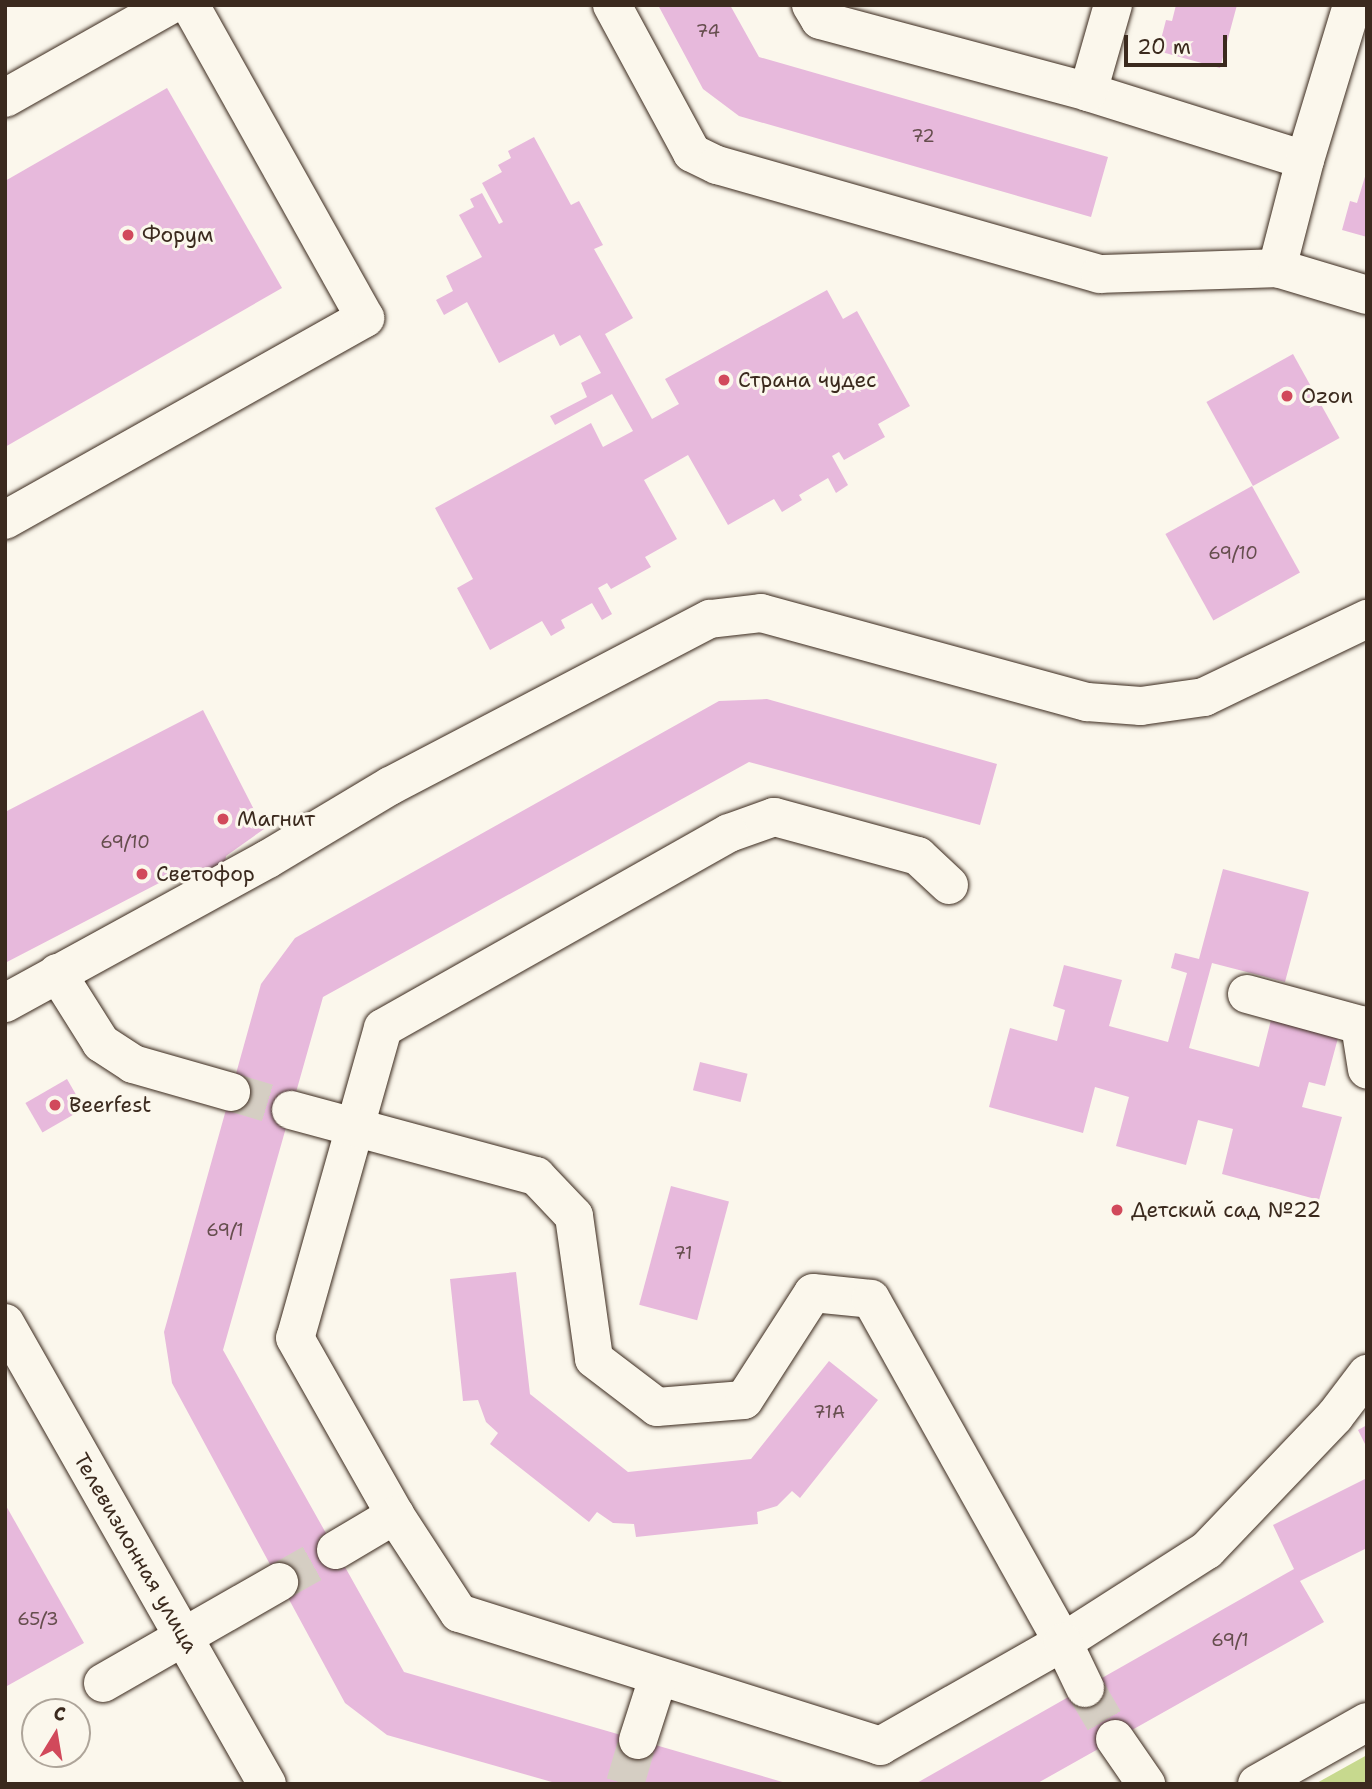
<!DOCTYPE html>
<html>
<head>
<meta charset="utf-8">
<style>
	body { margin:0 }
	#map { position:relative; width:1372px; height:1789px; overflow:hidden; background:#fbf7ec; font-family:"Shantell Sans",sans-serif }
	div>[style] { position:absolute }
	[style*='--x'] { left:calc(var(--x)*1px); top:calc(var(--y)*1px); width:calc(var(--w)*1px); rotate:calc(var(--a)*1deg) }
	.green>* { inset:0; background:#c7d98e }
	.building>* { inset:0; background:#e7b9dc; transform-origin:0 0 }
	.minor-tunnel>* { height:38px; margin-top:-19px; transform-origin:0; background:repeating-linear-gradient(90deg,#d5cec3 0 38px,transparent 0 57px) }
	.roads { filter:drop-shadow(0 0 2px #3b2a1e) drop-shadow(0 0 2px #3b2a1e) }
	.minor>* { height:38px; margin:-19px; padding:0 19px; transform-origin:19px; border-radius:19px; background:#fbf7ec }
	.dots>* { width:19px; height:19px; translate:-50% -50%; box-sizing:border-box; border:4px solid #fbf7ec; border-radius:50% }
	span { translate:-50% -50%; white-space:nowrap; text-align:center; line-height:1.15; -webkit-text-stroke:6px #fbf7ec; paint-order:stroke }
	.number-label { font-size:18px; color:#664e4e }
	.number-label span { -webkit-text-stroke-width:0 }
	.poi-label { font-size:21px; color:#3b2a1e }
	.left { translate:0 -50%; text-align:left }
	.street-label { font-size:21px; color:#3b2a1e }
	.frame { position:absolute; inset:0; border:7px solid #3b2a1e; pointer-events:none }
	.north { position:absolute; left:21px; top:1698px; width:70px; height:70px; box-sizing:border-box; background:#fbf7ec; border:2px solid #aea59a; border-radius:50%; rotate:11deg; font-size:19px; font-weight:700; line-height:28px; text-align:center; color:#3b2a1e }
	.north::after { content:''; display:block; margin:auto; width:24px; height:32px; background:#d1495b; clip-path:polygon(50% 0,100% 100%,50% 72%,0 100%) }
	.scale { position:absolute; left:1124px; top:35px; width:103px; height:32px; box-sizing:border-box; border:4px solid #3b2a1e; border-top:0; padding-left:9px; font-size:21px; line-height:24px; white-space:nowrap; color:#3b2a1e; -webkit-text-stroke:5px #fbf7ec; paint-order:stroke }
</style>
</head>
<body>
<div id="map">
	<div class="green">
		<i style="clip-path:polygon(1367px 1755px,1367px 1784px,1315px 1784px)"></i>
	</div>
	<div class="building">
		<i style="clip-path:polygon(658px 5px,730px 5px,759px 57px,1108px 157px,1091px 217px,739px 116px,703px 89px)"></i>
		<i style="clip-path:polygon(1176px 5px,1237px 5px,1220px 68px,1158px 51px,1166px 20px,1172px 21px)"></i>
		<i style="clip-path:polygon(167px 88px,282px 288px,5px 447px,5px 181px)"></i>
		<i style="clip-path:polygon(534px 137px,571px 205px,579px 201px,603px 245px,594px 249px,633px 318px,605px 334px,652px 419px,679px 404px,665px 379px,827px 290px,843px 319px,857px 311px,910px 406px,878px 424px,885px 437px,844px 460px,839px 452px,832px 456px,848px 485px,836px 493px,828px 478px,799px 495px,802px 500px,782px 512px,774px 499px,728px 525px,688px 455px,644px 480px,677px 539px,645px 557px,651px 567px,611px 589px,607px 583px,598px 588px,612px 614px,602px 620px,592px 603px,561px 620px,565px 628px,551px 636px,542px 621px,490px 650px,457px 588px,473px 579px,435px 508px,591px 423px,603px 447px,633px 431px,612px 394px,555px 425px,550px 416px,587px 397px,581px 383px,601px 373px,580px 335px,560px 346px,554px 334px,499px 363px,467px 302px,444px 315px,436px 300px,453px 291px,446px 276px,482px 257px,459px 215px,474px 207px,470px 199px,482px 193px,499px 224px,503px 222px,482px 183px,502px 172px,498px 165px,511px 158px,508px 151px)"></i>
		<i style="clip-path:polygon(1367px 170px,1367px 237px,1342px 230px,1350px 201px,1357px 203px)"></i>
		<i style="left:1293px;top:354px;width:96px;height:99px;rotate:61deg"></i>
		<i style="left:1252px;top:486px;width:99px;height:99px;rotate:61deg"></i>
		<i style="clip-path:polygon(767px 699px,997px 764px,980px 825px,749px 762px,323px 997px,223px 1350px,404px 1672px,786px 1783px,559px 1784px,387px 1735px,345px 1703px,172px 1383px,164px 1332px,261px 984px,295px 938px,719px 701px)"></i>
		<i style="clip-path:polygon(203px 710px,264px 829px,226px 856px,225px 863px,197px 879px,190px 867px,5px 963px,5px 812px)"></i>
		<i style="clip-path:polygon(1223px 869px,1309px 892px,1285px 982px,1212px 963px,1189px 1048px,1259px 1067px,1271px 1020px,1338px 1038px,1325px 1086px,1309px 1082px,1302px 1107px,1342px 1117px,1319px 1200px,1222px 1174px,1233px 1129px,1198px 1120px,1186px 1165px,1116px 1146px,1129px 1097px,1095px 1087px,1083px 1133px,989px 1107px,1010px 1028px,1057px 1041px,1065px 1010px,1053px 1006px,1064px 965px,1122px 980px,1109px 1026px,1168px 1042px,1187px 973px,1171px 968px,1175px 953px,1199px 959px)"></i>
		<i style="left:700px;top:1062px;width:49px;height:29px;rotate:14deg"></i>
		<i style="left:67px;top:1079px;width:34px;height:48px;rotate:60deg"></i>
		<i style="left:671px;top:1186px;width:60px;height:123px;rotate:15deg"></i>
		<i style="clip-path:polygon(516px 1272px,530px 1394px,628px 1472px,751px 1459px,829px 1361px,878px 1400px,800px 1498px,792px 1491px,777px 1506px,757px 1512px,758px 1524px,636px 1537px,634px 1524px,613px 1523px,597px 1512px,589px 1522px,490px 1444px,498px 1433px,486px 1422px,478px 1400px,463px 1401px,450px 1279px)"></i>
		<i style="clip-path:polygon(1367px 1425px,1367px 1448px,1358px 1430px)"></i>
		<i style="clip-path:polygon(1367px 1478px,1367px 1548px,1300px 1581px,1324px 1622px,1036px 1784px,915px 1784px,1294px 1569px,1273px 1525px)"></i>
		<i style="clip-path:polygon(5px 1504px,84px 1643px,7px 1686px,5px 1682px)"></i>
	</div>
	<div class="minor-tunnel">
		<i style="--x:231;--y:1092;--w:63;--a:16.7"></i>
		<i style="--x:279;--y:1582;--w:65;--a:-29.3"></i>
		<i style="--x:1085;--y:1688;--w:59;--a:59.5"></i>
		<i style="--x:625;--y:1784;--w:46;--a:-73.5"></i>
	</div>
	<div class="roads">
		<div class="minor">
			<i style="--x:612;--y:5;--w:168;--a:61.6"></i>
			<i style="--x:692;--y:153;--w:28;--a:26"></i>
			<i style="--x:717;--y:165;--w:398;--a:15.9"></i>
			<i style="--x:1100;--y:274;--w:177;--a:-1.9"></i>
			<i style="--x:811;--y:5;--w:17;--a:59"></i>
			<i style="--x:820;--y:20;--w:278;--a:15"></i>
			<i style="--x:1088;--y:92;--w:227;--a:17.4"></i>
			<i style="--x:1305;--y:160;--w:112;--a:104.5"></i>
			<i style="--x:1277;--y:268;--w:94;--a:16.7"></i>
			<i style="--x:1088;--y:92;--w:91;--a:-74"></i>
			<i style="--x:5;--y:98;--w:189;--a:-29.4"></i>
			<i style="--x:1305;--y:160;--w:162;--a:-73.1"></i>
			<i style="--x:5;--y:520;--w:413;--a:-29.3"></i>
			<i style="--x:365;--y:318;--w:359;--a:-119.2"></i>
			<i style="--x:949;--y:885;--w:42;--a:-136.9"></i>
			<i style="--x:918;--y:856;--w:149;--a:-164.8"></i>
			<i style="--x:774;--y:817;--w:48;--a:160.4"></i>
			<i style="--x:729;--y:833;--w:397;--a:150.6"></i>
			<i style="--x:383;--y:1028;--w:322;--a:105.8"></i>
			<i style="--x:295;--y:1338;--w:203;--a:60.5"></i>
			<i style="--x:395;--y:1515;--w:117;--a:56.9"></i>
			<i style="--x:459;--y:1613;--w:442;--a:17.5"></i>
			<i style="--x:880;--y:1746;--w:210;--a:-29.6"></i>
			<i style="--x:1063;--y:1642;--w:171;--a:-32.6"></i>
			<i style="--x:1207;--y:1550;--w:185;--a:-46.3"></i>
			<i style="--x:1335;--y:1416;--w:53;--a:-52.7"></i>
			<i style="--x:57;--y:973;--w:83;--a:57.8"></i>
			<i style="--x:101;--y:1043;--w:38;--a:33"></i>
			<i style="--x:133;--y:1064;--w:102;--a:15.9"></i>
			<i style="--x:1247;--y:994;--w:117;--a:15.3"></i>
			<i style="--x:1360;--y:1025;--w:45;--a:81"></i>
			<i style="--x:5;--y:1003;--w:300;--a:-28.7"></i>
			<i style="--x:268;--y:859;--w:142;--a:-30.9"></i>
			<i style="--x:390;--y:786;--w:361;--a:-27.6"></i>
			<i style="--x:710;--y:619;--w:51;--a:-6.7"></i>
			<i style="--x:761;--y:613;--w:338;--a:15.3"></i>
			<i style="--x:1087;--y:702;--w:54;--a:4.2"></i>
			<i style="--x:1141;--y:706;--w:64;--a:-8.1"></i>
			<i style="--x:1204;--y:697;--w:181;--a:-25.6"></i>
			<i style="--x:291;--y:1110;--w:254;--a:15.1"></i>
			<i style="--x:536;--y:1176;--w:55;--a:46.5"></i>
			<i style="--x:574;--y:1216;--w:144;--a:82"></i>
			<i style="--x:594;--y:1359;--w:79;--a:37.3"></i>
			<i style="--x:657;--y:1407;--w:87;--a:-4.6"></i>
			<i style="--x:744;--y:1400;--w:127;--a:-57.2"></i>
			<i style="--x:813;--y:1293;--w:58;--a:5.9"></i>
			<i style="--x:871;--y:1299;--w:393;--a:60.8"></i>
			<i style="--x:1063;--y:1642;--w:51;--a:64.4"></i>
			<i style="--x:5;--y:1323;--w:530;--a:60.39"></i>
			<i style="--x:336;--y:1550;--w:69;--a:-30.7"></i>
			<i style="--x:103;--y:1683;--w:203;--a:-29.8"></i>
			<i style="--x:1115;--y:1739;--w:55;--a:55.4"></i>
			<i style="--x:638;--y:1740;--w:65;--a:-72.1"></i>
			<i style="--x:1257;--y:1784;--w:126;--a:-29.4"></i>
		</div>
	</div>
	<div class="dots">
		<i style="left:128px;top:235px;background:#d1495b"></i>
		<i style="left:724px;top:380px;background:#d1495b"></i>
		<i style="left:1287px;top:396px;background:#d1495b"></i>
		<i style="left:223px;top:819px;background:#d1495b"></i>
		<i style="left:142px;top:874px;background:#d1495b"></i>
		<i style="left:55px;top:1105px;background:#d1495b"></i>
		<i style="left:1117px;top:1210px;background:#d1495b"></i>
	</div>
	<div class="number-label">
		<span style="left:708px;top:31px">74</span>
		<span style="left:923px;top:136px">72</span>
		<span style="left:1233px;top:553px">69/10</span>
		<span style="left:125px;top:842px">69/10</span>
		<span style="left:225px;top:1230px">69/1</span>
		<span style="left:683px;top:1253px">71</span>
		<span style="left:829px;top:1412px">71А</span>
		<span style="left:38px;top:1619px">65/3</span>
		<span style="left:1230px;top:1640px">69/1</span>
	</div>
	<div class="poi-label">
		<span class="left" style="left:142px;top:235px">Форум</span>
		<span class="left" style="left:738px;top:380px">Страна чудес</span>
		<span class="left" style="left:1301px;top:396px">Ozon</span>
		<span class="left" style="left:237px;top:819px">Магнит</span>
		<span class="left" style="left:156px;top:874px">Светофор</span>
		<span class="left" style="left:69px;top:1105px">Beerfest</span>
		<span class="left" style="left:1131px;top:1210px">Детский сад №22</span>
	</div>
	<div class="street-label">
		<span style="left:136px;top:1553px;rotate:60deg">Телевизионная улица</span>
	</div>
	<div class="frame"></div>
	<div class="north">С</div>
	<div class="scale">20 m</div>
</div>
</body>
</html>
